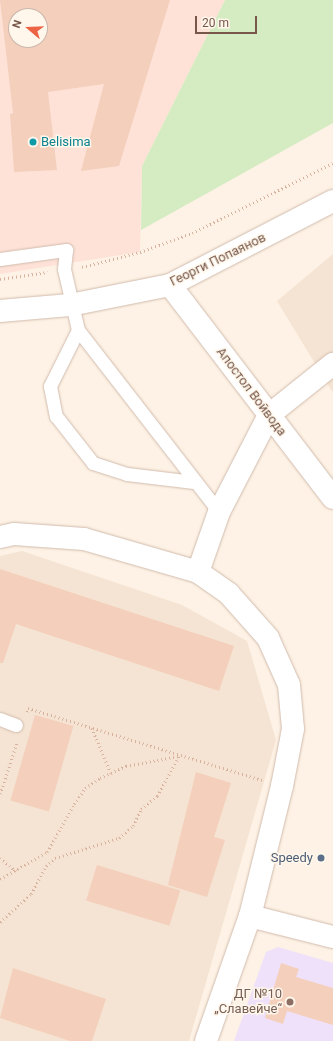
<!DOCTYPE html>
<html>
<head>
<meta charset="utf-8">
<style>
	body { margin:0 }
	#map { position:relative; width:333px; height:1041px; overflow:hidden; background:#fdf2e5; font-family:Roboto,sans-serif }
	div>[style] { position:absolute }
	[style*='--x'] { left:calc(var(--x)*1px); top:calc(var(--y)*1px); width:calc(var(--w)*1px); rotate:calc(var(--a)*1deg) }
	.residential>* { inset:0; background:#f5e4d3 }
	.commercial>* { inset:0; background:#fee2d8 }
	.education>* { inset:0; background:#f0e1fa }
	.green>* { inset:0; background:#d5ebc2 }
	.building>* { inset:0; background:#f4cfbb; transform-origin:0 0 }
	.path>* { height:2.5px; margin-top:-1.25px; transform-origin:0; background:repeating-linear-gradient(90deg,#d9b29e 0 1px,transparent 0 4px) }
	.roads { filter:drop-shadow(0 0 1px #d1bbad) drop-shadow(0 0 1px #d1bbad) }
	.lane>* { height:13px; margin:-6.5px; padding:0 6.5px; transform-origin:6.5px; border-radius:6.5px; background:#fff }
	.street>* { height:22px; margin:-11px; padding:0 11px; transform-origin:11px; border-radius:11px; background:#fff }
	.secondary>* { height:22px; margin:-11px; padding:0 11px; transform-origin:11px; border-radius:11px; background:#fff }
	.dots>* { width:11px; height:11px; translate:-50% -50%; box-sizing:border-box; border:2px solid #fff7ec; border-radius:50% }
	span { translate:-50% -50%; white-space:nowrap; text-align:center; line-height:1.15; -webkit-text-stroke:3px #fff7ec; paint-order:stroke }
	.culture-label { font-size:13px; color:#0d838f }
	.left { translate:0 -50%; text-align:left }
	.street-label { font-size:13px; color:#775749 }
	.service-label { font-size:13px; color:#4e5e75 }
	.right { translate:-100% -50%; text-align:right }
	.education-label { font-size:13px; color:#785e54 }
	.north { position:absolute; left:8px; top:8px; width:40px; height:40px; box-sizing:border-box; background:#fff7ec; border:1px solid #c9b7ab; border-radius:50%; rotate:289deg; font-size:11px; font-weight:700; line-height:16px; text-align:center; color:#775749 }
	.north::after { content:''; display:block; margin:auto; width:14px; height:18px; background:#ec6345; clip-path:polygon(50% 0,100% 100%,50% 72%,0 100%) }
	.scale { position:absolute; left:195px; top:16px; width:62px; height:18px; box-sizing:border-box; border:2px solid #775749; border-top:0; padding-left:5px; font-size:12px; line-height:14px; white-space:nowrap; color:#775749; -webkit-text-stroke:3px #fff7ec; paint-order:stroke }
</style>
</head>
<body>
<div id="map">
	<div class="residential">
		<i style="clip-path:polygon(333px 254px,333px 393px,277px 301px)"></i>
		<i style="clip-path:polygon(22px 551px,182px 605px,247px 641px,276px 740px,189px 1041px,0 1041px,0 556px)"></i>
	</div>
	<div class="commercial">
		<i style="clip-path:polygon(evenodd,0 0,225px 0,142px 166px,140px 252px,0 274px,0 0,16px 16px,40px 16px,40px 40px,16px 40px,16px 16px)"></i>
	</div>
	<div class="education">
		<i style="clip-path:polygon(278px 947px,333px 963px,333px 1041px,234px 1041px,266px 952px)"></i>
	</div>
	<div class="green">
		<i style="clip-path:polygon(225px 0,333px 0,333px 123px,141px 230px,142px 166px)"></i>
	</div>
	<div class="building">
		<i style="clip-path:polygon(evenodd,0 0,170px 0,119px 166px,81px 171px,104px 84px,48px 92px,57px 170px,14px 172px,10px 114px,13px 113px,0 0,16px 16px,40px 16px,40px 40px,16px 40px,16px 16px)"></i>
		<i style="clip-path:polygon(0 569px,234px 646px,219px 691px,16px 624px,3px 663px,0 663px)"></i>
		<i style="left:35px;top:715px;width:40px;height:89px;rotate:16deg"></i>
		<i style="clip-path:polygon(196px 772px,231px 783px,214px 837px,225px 840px,207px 897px,168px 885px)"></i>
		<i style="left:97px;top:865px;width:87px;height:37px;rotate:17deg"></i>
		<i style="clip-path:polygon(281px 963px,299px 969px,296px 977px,333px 988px,333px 1025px,287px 1011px,283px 1024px,265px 1018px)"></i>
		<i style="clip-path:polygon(13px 968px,106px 999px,92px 1041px,70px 1041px,0 1018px)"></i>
	</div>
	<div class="path">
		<i style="--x:82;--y:267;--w:60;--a:-14.5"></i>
		<i style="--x:140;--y:252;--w:55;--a:-20.1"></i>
		<i style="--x:192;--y:233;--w:157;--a:-26.4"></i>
		<i style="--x:0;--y:279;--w:48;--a:-8.5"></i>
		<i style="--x:27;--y:712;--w:4;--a:-76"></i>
		<i style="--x:28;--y:708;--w:245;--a:17.1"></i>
		<i style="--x:92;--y:728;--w:49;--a:67.1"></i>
		<i style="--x:0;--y:794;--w:55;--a:-71.9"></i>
		<i style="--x:0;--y:858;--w:21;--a:39"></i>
		<i style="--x:0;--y:879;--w:54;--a:-29.9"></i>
		<i style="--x:47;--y:852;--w:55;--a:-60.6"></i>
		<i style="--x:74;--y:804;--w:19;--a:-55"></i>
		<i style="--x:85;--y:788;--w:18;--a:-34"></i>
		<i style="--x:100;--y:778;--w:29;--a:-25"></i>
		<i style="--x:126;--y:766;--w:54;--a:-10.7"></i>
		<i style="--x:0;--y:922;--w:42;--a:-42.1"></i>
		<i style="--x:31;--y:894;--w:32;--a:-62"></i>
		<i style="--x:46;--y:866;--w:12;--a:-42"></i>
		<i style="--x:55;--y:858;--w:67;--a:-17.4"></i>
		<i style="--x:119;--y:838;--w:18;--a:-41"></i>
		<i style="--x:133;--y:826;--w:19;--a:-65"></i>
		<i style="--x:141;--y:809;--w:21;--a:-39"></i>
		<i style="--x:157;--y:796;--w:46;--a:-61.2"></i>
	</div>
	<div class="roads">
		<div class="lane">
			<i style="--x:0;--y:259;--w:67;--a:-7.8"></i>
			<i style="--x:66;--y:250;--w:19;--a:96"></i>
			<i style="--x:64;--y:269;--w:63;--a:77.1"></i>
			<i style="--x:78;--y:330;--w:230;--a:52.2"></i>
			<i style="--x:78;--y:330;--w:63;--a:116.6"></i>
			<i style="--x:50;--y:386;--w:31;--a:79"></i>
			<i style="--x:56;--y:416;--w:60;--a:51.8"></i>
			<i style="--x:93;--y:463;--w:36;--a:18"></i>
			<i style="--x:127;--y:474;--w:67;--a:6.8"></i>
			<i style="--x:0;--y:719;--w:17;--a:21"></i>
		</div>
		<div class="street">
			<i style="--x:0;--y:537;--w:14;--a:-12"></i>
			<i style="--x:14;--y:534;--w:70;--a:4.1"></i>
			<i style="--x:84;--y:539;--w:119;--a:16.1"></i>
			<i style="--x:198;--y:572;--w:38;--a:35"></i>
			<i style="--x:229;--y:594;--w:59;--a:48.4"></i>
			<i style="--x:268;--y:638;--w:51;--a:65.9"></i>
			<i style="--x:289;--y:685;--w:44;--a:84.8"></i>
			<i style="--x:293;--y:729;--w:58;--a:100.9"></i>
			<i style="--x:282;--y:786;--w:134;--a:103.8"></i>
			<i style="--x:250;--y:916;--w:133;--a:109.4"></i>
			<i style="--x:198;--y:572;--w:64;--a:-70.7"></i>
			<i style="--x:219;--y:512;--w:109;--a:-62.7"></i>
			<i style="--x:269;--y:415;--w:82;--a:-38.6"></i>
			<i style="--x:250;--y:916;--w:86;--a:14.2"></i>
		</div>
		<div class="secondary">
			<i style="--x:170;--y:285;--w:268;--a:52.6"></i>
			<i style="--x:0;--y:311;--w:70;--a:-4.9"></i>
			<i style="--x:70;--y:305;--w:102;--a:-11.3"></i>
			<i style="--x:170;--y:285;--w:183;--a:-27.3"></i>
		</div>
	</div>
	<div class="dots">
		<i style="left:33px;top:142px;background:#0f9aa8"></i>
		<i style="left:321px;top:858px;background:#5c6f8a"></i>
		<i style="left:290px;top:1002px;background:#8d6e63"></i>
	</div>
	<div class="culture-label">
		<span class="left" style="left:41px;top:142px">Belisima</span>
	</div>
	<div class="street-label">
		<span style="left:218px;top:260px;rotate:-26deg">Георги Попаянов</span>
		<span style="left:251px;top:392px;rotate:53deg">Апостол Войвода</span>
	</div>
	<div class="service-label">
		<span class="right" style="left:313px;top:858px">Speedy</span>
	</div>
	<div class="education-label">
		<span class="right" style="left:282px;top:1002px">ДГ №10<br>„Славейче“</span>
	</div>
	<div class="north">N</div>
	<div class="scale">20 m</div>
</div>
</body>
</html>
